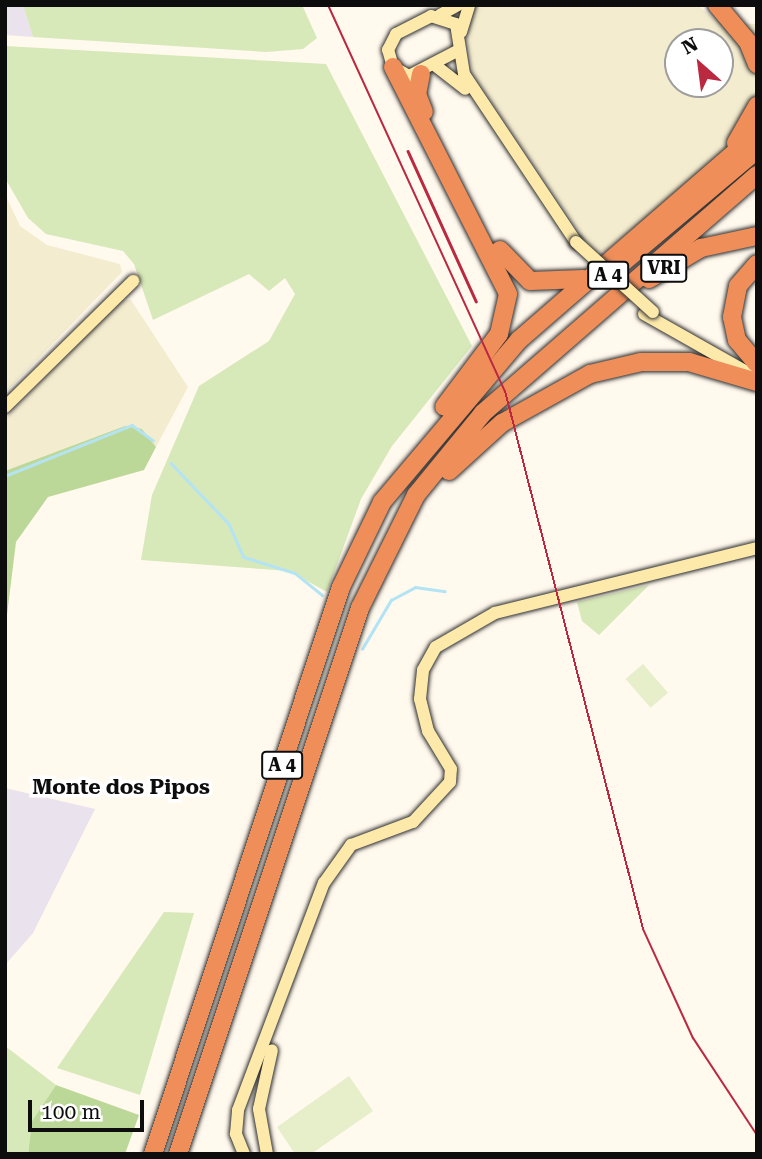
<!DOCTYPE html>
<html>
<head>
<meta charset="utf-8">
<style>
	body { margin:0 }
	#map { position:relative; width:762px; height:1159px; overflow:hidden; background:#fff9ee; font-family:"Roboto Serif",serif }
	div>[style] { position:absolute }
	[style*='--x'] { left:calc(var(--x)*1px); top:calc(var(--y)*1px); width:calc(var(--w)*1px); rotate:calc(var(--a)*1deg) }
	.industrial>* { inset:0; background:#eae2ec }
	.farmland>* { inset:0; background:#f4eccf }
	.green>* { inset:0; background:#d7e8b9 }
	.forest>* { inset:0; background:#bcd898 }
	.pitch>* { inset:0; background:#e7efca; transform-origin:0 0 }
	.stream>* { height:2.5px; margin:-1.25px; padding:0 1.25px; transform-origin:1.25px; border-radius:1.25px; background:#b4e4f4 }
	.roads { filter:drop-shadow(0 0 2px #2f2f2f) drop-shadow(0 0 2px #2f2f2f) }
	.secondary>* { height:12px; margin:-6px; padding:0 6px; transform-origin:6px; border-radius:6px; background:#fdeaab }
	.highway>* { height:18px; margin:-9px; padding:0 9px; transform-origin:9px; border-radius:9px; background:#f08e5a }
	.tram>* { height:2px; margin:-1px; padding:0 1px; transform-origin:1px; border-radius:1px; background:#ba2940 }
	.rail>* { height:2.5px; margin:-1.25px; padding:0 1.25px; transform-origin:1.25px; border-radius:1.25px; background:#ba2940 }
	.bridges { filter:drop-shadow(0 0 2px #2f2f2f) drop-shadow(0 0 2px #2f2f2f) }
	.secondary-bridge>* { height:12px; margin:-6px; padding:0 6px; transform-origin:6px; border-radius:6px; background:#fdeaab }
	span { translate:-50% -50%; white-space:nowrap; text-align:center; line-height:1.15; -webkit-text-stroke:7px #fff; paint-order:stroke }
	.shield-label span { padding:2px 5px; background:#fff; border:2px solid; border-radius:5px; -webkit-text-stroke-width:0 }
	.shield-label { font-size:18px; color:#0d0d0d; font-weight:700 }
	.neighbourhood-label { font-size:21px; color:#0d0d0d; font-weight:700 }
	.frame { position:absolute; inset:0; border:7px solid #0d0d0d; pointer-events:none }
	.north { position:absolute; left:664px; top:28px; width:70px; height:70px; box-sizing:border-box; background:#fff; border:2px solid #9e9e9e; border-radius:50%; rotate:332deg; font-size:19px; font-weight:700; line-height:28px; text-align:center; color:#0d0d0d }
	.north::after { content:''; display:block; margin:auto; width:24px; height:32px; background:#ba2940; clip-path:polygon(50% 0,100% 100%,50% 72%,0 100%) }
	.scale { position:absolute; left:28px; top:1100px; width:116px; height:32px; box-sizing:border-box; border:4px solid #0d0d0d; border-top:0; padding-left:9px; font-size:21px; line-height:24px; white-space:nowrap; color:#0d0d0d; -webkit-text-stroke:5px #fff; paint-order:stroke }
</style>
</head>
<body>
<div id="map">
	<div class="industrial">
		<i style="clip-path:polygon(5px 5px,23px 5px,33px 37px,5px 35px)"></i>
		<i style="clip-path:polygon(5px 788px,95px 809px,33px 933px,5px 965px)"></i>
	</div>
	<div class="farmland">
		<i style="clip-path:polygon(evenodd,461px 5px,697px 5px,720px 23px,757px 24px,757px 125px,606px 251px,593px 252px,473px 74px,461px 5px,678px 42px,720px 42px,720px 84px,678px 84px,678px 42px)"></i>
		<i style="clip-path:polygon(5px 194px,20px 226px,47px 245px,120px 264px,122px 272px,5px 393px)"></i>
		<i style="clip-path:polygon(121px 300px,131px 300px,188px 387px,156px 447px,142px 429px,5px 471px,5px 419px)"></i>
	</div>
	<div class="green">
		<i style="clip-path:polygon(23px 5px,302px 5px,317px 38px,303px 49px,266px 52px,33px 37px)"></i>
		<i style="clip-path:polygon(5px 46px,326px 64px,472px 346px,392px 446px,361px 499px,327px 592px,289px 571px,141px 560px,152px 495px,199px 386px,269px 341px,295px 294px,285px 278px,269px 291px,249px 274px,153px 320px,134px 264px,123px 251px,46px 234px,28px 218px,5px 178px)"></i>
		<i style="clip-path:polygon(649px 585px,599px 635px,582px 621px,577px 602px)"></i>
		<i style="clip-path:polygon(164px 912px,194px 913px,140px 1095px,57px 1068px)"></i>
		<i style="clip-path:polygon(5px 1046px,56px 1085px,32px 1121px,28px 1154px,5px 1154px)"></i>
	</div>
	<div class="forest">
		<i style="clip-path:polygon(125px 426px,142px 429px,156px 447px,144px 470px,48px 497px,16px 542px,5px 631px,5px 471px)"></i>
		<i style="clip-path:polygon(56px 1085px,139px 1115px,125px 1154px,28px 1154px,32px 1121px)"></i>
	</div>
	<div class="pitch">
		<i style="left:643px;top:664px;width:38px;height:23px;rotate:49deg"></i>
		<i style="clip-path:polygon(349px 1076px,373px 1111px,311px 1154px,295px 1154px,277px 1127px)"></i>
	</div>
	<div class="stream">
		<i style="--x:171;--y:463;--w:84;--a:46.4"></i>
		<i style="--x:229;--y:524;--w:36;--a:66"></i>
		<i style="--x:244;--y:557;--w:53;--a:17.4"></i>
		<i style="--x:295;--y:573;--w:35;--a:39"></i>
		<i style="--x:5;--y:476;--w:137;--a:-21.9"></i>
		<i style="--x:132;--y:425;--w:26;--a:36"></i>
		<i style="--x:362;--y:649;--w:57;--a:-59.4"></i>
		<i style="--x:391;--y:600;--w:27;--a:-28"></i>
		<i style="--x:415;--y:587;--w:30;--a:8"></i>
	</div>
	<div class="roads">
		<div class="secondary">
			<i style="--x:440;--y:15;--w:21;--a:-29"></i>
			<i style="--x:461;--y:32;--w:28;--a:-73"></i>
			<i style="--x:459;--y:50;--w:56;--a:152.5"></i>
			<i style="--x:409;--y:76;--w:18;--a:-151"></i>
			<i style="--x:393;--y:67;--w:18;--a:-106"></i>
			<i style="--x:388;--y:50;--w:18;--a:-63"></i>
			<i style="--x:396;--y:34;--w:39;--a:-27"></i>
			<i style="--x:431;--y:16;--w:26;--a:18"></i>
			<i style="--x:456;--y:24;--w:51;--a:80.9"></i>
			<i style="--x:464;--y:74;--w:202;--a:56.3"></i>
			<i style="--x:436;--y:66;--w:37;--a:38"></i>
			<i style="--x:644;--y:314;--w:122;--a:29.5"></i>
			<i style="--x:5;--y:407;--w:180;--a:-44.5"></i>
			<i style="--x:244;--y:1154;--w:22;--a:-112"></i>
			<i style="--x:236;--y:1134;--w:24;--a:-85"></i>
			<i style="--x:238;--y:1110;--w:243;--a:-69.3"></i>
			<i style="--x:324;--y:883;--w:47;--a:-54.6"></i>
			<i style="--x:351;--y:845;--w:66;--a:-20.4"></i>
			<i style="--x:413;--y:822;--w:54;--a:-47.2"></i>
			<i style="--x:450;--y:782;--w:13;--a:-86"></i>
			<i style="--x:451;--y:769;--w:44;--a:-121.2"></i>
			<i style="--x:428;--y:731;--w:33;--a:-104"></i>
			<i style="--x:420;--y:699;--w:29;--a:-84"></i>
			<i style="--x:423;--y:670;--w:26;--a:-61"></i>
			<i style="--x:436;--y:647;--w:68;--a:-30"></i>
			<i style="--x:495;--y:613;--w:270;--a:-13.9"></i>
			<i style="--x:267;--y:1154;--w:46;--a:-100.1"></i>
			<i style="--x:259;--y:1109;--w:60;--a:-77.6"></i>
		</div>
		<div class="highway">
			<i style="--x:717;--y:5;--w:48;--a:50"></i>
			<i style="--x:748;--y:42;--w:24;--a:68"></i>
			<i style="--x:393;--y:67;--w:254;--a:63.1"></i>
			<i style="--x:508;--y:294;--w:41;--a:102.7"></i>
			<i style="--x:499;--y:334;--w:91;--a:127"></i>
			<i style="--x:421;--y:74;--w:20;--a:101"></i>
			<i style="--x:417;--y:94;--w:19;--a:69"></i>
			<i style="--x:736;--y:143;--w:43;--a:-60.4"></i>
			<i style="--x:500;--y:250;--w:43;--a:45.9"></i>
			<i style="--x:530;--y:281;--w:53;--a:-2.2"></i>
			<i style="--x:757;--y:264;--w:29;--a:131"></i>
			<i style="--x:738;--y:286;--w:32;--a:101"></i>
			<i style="--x:732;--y:317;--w:24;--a:78"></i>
			<i style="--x:737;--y:340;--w:31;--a:50"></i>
			<i style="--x:615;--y:269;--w:185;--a:-40"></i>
			<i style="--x:649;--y:279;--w:61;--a:-30.8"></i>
			<i style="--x:701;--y:248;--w:57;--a:-12.1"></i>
			<i style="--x:449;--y:471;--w:72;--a:-42.2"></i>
			<i style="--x:502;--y:423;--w:101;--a:-29.1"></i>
			<i style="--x:590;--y:374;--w:52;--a:-13.2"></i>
			<i style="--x:641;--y:362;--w:48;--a:0"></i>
			<i style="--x:689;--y:362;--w:71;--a:16.4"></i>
			<i style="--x:153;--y:1154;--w:597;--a:-71.66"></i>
			<i style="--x:341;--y:587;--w:94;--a:-64.2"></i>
			<i style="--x:382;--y:502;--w:212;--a:-49.8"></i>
			<i style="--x:519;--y:340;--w:315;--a:-41"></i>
			<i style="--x:178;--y:1154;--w:576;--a:-71.57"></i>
			<i style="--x:360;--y:608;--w:126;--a:-63.6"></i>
			<i style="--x:416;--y:495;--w:106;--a:-50.7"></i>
			<i style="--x:483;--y:413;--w:363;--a:-41"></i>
		</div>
	</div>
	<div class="tram">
		<i style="--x:328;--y:5;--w:425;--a:65.4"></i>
		<i style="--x:505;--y:391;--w:555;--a:75.61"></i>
		<i style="--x:643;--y:929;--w:120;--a:65.4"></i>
		<i style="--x:693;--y:1038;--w:116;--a:56.6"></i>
	</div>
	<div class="rail">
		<i style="--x:408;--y:151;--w:165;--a:65.6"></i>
	</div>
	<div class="bridges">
		<div class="secondary-bridge">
			<i style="--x:576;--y:242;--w:104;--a:42.3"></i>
		</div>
	</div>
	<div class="shield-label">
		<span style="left:664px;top:268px">VRI</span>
		<span style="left:608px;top:275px">A 4</span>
		<span style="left:282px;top:765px">A 4</span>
	</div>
	<div class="neighbourhood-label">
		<span style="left:121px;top:787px">Monte dos Pipos</span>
	</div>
	<div class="frame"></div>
	<div class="north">N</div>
	<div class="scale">100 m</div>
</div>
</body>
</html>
